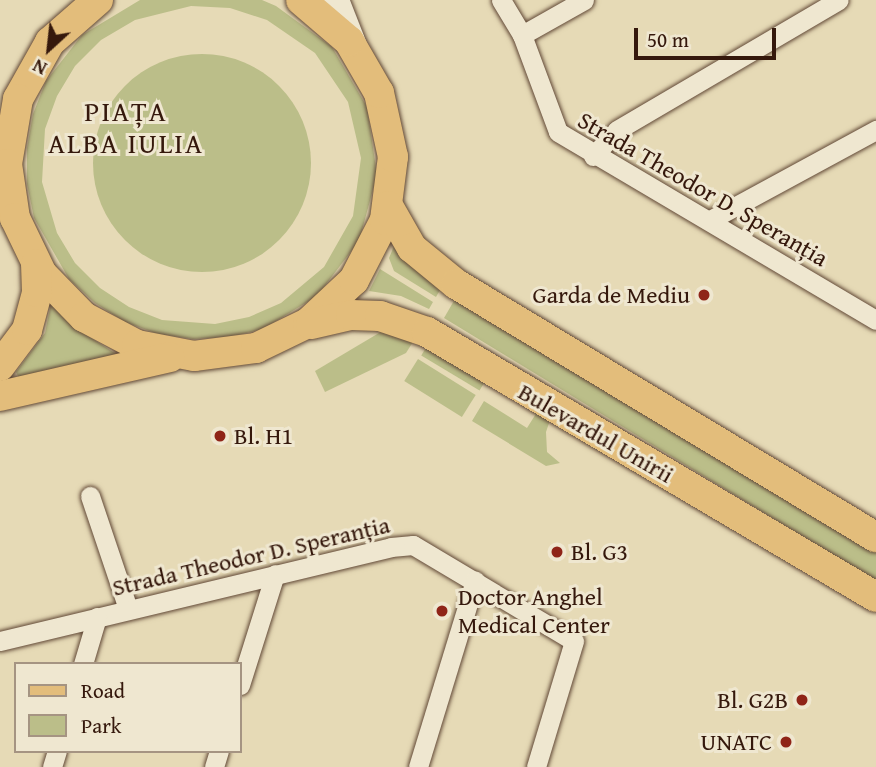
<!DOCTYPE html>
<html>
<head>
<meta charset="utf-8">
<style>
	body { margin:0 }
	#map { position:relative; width:876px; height:767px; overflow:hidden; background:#e6dab6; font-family:"Gentium Book Plus",serif }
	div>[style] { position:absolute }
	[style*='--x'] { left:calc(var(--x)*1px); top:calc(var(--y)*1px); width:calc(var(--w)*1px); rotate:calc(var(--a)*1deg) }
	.green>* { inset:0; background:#bbbe89; transform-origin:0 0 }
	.round { border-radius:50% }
	.roads { filter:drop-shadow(0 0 2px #614836) drop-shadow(0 0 2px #614836) }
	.street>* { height:19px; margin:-9.5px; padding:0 9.5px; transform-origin:9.5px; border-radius:9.5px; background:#efe7d0 }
	.secondary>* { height:26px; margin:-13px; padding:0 13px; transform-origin:13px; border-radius:13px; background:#efe7d0 }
	.primary>* { height:30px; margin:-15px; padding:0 15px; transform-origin:15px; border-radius:15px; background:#e3bd7b }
	.dots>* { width:19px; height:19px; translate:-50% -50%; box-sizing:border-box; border:4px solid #efe7d0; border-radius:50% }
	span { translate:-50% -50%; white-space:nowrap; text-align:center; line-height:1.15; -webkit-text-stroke:6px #efe7d0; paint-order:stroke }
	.street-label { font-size:24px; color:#35180c }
	.poi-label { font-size:24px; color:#35180c }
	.right { translate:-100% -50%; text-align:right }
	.left { translate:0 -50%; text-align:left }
	.quarter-label { font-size:28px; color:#35180c; letter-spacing:2px }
	.legend { position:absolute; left:14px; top:662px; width:228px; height:91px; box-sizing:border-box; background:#efe7d0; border:2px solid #a59482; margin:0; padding:9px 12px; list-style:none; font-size:21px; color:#35180c }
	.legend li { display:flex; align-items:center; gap:14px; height:35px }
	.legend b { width:35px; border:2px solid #a59482 }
	.north { position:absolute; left:14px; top:14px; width:70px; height:70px; -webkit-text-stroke:5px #efe7d0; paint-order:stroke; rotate:207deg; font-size:19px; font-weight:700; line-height:28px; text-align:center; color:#35180c }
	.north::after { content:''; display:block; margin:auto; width:24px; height:32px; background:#35180c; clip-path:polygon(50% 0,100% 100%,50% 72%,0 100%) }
	.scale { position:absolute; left:634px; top:28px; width:142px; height:32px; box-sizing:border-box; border:4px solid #35180c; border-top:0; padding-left:9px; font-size:21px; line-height:24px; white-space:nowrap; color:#35180c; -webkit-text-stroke:5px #efe7d0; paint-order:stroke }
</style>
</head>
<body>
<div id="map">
	<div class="green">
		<i style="clip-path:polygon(evenodd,140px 0,262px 0,276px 6px,332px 47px,367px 107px,377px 175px,359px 241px,317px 296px,263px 329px,229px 337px,193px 339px,158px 334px,125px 322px,95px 303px,69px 279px,34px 218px,27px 184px,27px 148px,33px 114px,46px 81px,82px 35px,140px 0,191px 6px,230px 8px,267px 20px,315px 53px,348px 102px,361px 158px,353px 216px,324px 267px,281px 303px,249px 317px,215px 324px,162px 320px,129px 307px,100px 288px,75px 263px,57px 233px,42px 182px,45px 129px,57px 96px,75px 66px,101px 40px,135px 20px,191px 6px)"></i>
		<i class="round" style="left:93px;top:54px;width:218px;height:218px"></i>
		<i style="clip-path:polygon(394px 246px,440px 290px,436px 297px,394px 271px,389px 258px)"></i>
		<i style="clip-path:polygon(380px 269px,433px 302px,429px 309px,401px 296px,369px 291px)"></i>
		<i style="clip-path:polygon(455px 299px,876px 551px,876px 581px,444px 318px)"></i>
		<i style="clip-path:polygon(51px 303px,82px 332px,116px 354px,19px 378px,16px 372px,45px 333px)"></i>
		<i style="clip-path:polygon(384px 330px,416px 337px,406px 353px,325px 392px,315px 371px)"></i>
		<i style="left:430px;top:341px;width:68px;height:17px;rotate:31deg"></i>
		<i style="left:418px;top:359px;width:68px;height:26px;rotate:32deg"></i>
		<i style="clip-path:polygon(484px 401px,527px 428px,539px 409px,551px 417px,546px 432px,547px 452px,560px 463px,546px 466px,472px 421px)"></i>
	</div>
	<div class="roads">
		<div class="street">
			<i style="--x:501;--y:0;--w:41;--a:59"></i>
			<i style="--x:522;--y:35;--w:103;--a:69.6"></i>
			<i style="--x:558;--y:132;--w:369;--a:30.6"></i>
			<i style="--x:522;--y:35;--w:71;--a:-29.4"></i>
			<i style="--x:593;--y:156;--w:35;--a:-47"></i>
			<i style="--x:617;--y:130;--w:257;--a:-30.4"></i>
			<i style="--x:710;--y:220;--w:189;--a:-28.5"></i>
			<i style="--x:90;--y:496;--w:119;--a:71.4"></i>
			<i style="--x:0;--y:641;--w:402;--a:-13.5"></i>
			<i style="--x:391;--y:547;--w:22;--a:-5"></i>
			<i style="--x:413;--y:545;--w:187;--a:30.8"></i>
			<i style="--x:574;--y:641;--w:132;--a:106.8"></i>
			<i style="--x:83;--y:664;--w:49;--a:-73.4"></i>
			<i style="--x:240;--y:685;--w:116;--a:-72.5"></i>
			<i style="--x:52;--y:767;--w:17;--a:-73"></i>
			<i style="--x:214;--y:767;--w:17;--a:-73"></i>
			<i style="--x:418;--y:767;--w:195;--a:-73"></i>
		</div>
		<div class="secondary">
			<i style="--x:336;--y:0;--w:49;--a:68.6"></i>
		</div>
		<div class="primary">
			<i style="--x:98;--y:0;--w:64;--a:138.8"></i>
			<i style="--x:50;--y:42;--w:65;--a:119.3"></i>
			<i style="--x:18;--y:99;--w:66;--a:99.6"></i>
			<i style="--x:7;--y:164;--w:55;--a:81.6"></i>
			<i style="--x:15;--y:218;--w:62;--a:64.3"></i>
			<i style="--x:42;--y:274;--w:60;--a:45.7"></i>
			<i style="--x:84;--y:317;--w:60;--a:27.8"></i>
			<i style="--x:137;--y:345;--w:58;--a:10.9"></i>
			<i style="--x:194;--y:356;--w:63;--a:-7.4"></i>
			<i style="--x:256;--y:348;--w:58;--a:-25.7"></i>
			<i style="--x:308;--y:323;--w:63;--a:-43.1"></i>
			<i style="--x:354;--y:280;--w:68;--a:-62.7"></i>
			<i style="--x:385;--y:220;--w:64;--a:-82.8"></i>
			<i style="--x:393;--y:157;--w:66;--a:-102.3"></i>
			<i style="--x:379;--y:93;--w:60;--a:-120"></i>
			<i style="--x:349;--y:41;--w:63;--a:-139.5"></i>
			<i style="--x:388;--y:206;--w:48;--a:60.3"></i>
			<i style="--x:412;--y:248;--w:57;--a:39.3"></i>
			<i style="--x:456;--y:284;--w:490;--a:31.1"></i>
			<i style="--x:311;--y:324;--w:41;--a:-12.7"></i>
			<i style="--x:351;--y:315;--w:29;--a:2"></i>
			<i style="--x:380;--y:316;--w:50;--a:18.8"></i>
			<i style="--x:427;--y:332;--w:521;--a:30.55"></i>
			<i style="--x:0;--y:366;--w:45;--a:-53.1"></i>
			<i style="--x:27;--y:330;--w:39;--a:-75"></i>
			<i style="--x:37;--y:292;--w:28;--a:-92"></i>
			<i style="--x:0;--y:396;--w:174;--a:-12.9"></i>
		</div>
	</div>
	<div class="dots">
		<i style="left:704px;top:295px;background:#8f2418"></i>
		<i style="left:220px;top:436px;background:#8f2418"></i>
		<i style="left:557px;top:552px;background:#8f2418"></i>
		<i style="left:442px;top:611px;background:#8f2418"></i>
		<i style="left:802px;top:700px;background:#8f2418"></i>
		<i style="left:786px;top:742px;background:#8f2418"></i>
	</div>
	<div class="street-label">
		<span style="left:703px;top:189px;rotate:30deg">Strada Theodor D. Speranția</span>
		<span style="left:596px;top:433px;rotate:30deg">Bulevardul Unirii</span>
		<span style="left:251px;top:556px;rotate:-13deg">Strada Theodor D. Speranția</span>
	</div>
	<div class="poi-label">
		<span class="right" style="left:690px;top:295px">Garda de Mediu</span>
		<span class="left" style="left:234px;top:436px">Bl. H1</span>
		<span class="left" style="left:571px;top:552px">Bl. G3</span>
		<span class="left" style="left:458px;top:611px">Doctor Anghel<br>Medical Center</span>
		<span class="right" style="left:788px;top:700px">Bl. G2B</span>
		<span class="right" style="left:772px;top:742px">UNATC</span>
	</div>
	<div class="quarter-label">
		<span style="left:126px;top:127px">PIAȚA<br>ALBA IULIA</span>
	</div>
	<ul class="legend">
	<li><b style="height:9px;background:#e3bd7b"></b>Road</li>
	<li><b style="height:19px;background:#bbbe89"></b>Park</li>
	</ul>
	<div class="north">N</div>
	<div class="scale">50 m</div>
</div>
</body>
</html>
